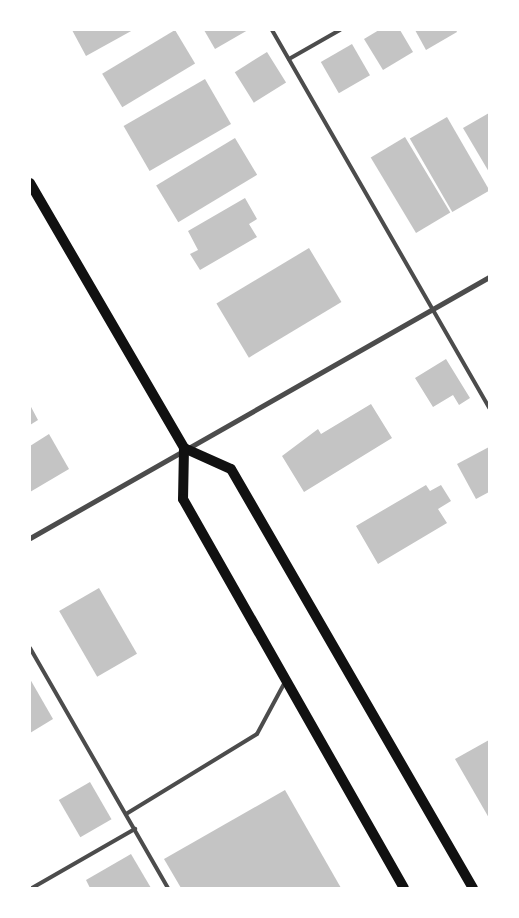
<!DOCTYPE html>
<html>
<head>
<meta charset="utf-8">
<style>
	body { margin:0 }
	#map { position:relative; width:519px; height:918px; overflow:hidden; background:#fff; font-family:Karla,sans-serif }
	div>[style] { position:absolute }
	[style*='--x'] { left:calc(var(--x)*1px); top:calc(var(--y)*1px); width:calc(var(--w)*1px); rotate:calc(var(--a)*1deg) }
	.building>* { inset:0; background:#c4c4c4; transform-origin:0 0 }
	.service>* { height:4px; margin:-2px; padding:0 2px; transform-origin:2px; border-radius:2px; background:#4c4c4c }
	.minor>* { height:5px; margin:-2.5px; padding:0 2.5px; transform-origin:2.5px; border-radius:2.5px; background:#4c4c4c }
	.secondary>* { height:10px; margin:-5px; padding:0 5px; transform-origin:5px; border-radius:5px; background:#111 }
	span { translate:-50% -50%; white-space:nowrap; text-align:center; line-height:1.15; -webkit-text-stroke:4px #fff; paint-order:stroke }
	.frame { position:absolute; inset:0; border:31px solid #fff; pointer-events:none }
</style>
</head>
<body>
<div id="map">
	<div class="building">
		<i style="clip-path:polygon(72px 30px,133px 30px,86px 56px)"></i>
		<i style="left:175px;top:30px;width:39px;height:85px;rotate:59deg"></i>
		<i style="clip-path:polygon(204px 30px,248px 30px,215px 49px)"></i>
		<i style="clip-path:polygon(379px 30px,400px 30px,413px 52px,383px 70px,364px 39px)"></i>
		<i style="clip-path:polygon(415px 30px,456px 30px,457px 32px,426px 50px)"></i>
		<i style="left:352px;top:44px;width:36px;height:36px;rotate:60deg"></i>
		<i style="left:267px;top:52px;width:36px;height:38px;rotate:58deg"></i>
		<i style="left:205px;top:79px;width:52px;height:94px;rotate:60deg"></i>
		<i style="clip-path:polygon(489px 113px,489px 172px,463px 128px)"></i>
		<i style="left:447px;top:117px;width:85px;height:43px;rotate:60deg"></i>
		<i style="left:405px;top:137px;width:88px;height:40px;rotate:59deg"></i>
		<i style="left:235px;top:138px;width:43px;height:92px;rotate:59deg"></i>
		<i style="clip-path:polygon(245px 198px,257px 219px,249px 224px,257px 237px,200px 270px,190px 254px,198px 250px,188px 231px)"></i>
		<i style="left:309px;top:248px;width:63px;height:108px;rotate:59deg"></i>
		<i style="clip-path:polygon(446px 359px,470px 398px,459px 405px,453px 395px,433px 407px,415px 378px)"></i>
		<i style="clip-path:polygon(371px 404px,392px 438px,304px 492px,282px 456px,318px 429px,321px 434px)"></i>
		<i style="clip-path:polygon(30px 405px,38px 420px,30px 425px)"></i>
		<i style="clip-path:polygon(49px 434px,69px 469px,30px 492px,30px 446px)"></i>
		<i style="clip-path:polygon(489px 447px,489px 492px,476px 499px,457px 464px)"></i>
		<i style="clip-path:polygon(426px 485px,430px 491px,441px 485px,451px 501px,438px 509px,447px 523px,378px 564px,356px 526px)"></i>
		<i style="left:99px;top:588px;width:76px;height:46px;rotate:60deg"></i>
		<i style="clip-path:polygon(30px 679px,53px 719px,30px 733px)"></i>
		<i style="clip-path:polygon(489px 740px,489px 818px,455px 759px)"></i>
		<i style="left:90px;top:782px;width:43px;height:36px;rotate:60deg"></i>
		<i style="clip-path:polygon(285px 790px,341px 888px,181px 888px,164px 859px)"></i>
		<i style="clip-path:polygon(131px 854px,151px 888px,90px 888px,86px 880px)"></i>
	</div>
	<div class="service">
		<i style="--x:272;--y:30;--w:436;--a:60.1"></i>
		<i style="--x:289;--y:59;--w:59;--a:-29.6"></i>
		<i style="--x:30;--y:648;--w:277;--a:60.1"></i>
		<i style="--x:126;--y:814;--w:153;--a:-31.4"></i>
		<i style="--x:257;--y:734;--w:59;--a:-61.7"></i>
		<i style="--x:32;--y:888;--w:119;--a:-29.8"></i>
	</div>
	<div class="minor">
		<i style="--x:30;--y:538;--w:528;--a:-29.62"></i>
	</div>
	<div class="secondary">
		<i style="--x:30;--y:183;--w:306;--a:59.8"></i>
		<i style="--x:184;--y:448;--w:51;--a:24.1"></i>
		<i style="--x:231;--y:469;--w:484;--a:60"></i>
		<i style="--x:184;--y:448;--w:51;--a:91.1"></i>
		<i style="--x:183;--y:499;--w:447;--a:60.4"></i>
	</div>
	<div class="frame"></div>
</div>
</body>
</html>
